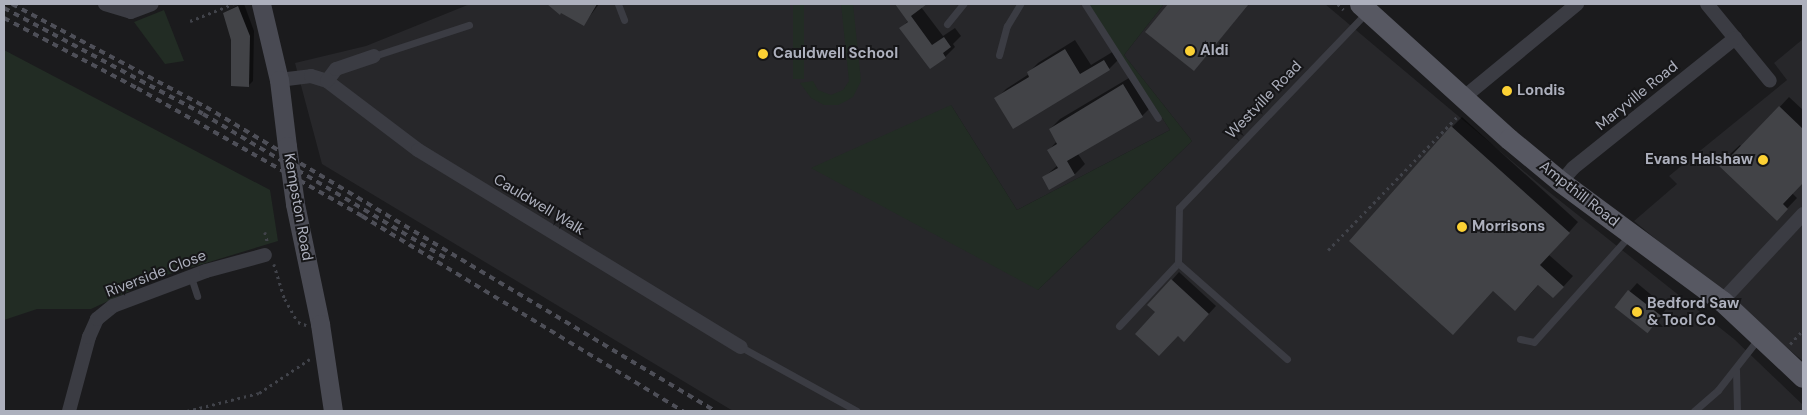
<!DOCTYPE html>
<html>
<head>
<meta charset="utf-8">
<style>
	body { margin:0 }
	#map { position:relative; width:1807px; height:415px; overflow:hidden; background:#1b1b1d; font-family:"DM Sans",sans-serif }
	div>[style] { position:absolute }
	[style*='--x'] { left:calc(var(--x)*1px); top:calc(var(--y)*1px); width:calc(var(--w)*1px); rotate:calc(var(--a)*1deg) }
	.built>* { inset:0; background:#27272a }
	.green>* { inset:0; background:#222c24; transform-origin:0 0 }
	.shadow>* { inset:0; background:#0007 }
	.building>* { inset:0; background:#424347; transform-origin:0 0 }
	.path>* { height:2.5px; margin-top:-1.25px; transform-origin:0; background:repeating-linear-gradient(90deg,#41434a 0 2.5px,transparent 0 6.5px) }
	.service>* { height:7px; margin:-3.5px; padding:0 3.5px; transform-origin:3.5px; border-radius:3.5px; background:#3b3c43 }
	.minor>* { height:14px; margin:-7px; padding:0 7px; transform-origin:7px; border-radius:7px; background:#3b3c43 }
	.secondary>* { height:19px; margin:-9.5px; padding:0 9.5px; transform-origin:9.5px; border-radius:9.5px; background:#494a53 }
	.primary>* { height:21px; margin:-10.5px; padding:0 10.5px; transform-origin:10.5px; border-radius:10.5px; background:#575862 }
	.rail>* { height:4px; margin-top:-2px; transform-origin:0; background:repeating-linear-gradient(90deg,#4e4f58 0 6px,transparent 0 11px) }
	.secondary-bridge>* { height:19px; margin:-9.5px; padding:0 9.5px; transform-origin:9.5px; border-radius:9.5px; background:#494a53 }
	.dots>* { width:14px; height:14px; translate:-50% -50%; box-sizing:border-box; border:2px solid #161618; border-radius:50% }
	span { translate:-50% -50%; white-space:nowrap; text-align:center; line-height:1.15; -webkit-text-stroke:4px #161618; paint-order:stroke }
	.poi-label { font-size:15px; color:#adb0bd; font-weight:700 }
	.left { translate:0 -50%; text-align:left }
	.right { translate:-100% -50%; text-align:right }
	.street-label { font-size:15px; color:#adb0bd }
	.frame { position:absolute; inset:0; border:5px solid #adb0bd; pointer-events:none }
</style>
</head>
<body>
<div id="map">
	<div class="built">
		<i style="clip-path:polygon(470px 4px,1088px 4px,1170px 130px,1017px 210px,951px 105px,1038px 290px,1192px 141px,1124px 55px,1164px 4px,1325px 4px,1544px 188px,1734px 339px,1803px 405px,1803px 411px,733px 411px,322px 164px,295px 63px,366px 46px)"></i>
		<i style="clip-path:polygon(1803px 39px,1803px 361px,1634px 221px,1677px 184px,1669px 176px,1787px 80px,1774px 63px)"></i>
	</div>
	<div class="green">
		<i style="left:793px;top:4px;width:11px;height:75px"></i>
		<i style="clip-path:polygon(841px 4px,853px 4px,861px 81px,853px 97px,846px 101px,838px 105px,824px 105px,811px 98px,800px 83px,813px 81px,818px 90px,831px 95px,843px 90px,849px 81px)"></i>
		<i style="clip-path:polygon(1088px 4px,1164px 4px,1124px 55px,1192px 141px,1038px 290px,811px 168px,951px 105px,1017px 210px,1170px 130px)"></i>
		<i style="clip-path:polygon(164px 10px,184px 61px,165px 64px,134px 22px)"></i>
		<i style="clip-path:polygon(4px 50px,270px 190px,278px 241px,160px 277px,91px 309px,37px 309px,4px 320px)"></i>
	</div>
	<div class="shadow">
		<i style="clip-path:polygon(240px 4px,244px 4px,254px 31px,253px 81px,248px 86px,224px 13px)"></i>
		<i style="clip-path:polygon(549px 4px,599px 4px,584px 24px,562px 11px,560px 13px)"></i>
		<i style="clip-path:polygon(896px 4px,925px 4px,921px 7px,943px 36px,955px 28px,961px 36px,953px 44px,955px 47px,945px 57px,901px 28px,909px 20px)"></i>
		<i style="clip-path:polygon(1170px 4px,1249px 4px,1194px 70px,1147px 31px)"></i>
		<i style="clip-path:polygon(1075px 40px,1091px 65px,1114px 51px,1119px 59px,1109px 69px,996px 99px,1006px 89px,1029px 74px,1028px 73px,1038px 63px)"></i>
		<i style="clip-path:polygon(1134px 75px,1152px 106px,1142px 116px,1078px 154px,1085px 164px,1075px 174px,1050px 189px,1043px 178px,1058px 165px,1049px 150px,1057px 141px,1050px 129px,1060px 119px)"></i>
		<i style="clip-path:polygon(1789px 97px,1803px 110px,1803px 182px,1792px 193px,1797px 198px,1777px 219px,1730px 154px,1740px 145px,1742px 147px)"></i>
		<i style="clip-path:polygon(1462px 117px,1578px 222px,1549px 255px,1573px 276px,1563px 287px,1539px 284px,1525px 300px,1452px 127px)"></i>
		<i style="clip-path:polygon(1179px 272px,1216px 306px,1192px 332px,1157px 312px,1172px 280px)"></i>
		<i style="clip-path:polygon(1637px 283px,1667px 308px,1654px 324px,1616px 307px)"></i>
	</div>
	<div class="building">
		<i style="clip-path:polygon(547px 4px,597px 4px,584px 26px,561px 13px,560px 15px)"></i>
		<i style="clip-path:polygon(895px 4px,927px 4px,911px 16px,932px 45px,944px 37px,951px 47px,943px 53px,946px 58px,930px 69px,899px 28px,908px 22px)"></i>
		<i style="clip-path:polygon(1168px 4px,1249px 4px,1194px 71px,1145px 32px)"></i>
		<i style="clip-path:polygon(238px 6px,250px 36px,249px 87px,231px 86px,231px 40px,223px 13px)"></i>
		<i style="clip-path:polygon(1065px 49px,1080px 74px,1104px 60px,1110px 70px,1013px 129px,994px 98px,1029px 77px,1027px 72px)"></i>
		<i style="clip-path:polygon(1123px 84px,1143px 117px,1067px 161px,1075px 175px,1049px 190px,1042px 177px,1058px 168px,1047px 150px,1057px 144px,1049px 129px)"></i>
		<i style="clip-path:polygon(1779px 106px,1803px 129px,1803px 183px,1783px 204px,1788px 209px,1777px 221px,1718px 165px,1729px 153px,1731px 156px)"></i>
		<i style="clip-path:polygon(1451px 126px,1570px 233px,1540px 265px,1564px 287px,1553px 298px,1538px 285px,1515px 311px,1493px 291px,1453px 335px,1349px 241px)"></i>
		<i style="clip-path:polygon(1171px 279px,1209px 314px,1184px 342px,1178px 336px,1159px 356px,1135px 334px,1155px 312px,1147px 305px)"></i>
		<i style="left:1628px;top:290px;width:42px;height:22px;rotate:38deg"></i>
	</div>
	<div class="path">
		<i style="--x:1338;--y:4;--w:8;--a:45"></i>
		<i style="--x:190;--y:21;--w:46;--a:-21.6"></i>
		<i style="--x:265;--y:232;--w:12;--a:76"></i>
		<i style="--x:1328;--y:250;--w:187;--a:-45.9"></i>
		<i style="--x:274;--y:264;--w:37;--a:73"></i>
		<i style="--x:285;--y:299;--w:26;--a:61"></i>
		<i style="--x:298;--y:322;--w:9;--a:21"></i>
		<i style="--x:1790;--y:344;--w:19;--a:-47"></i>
		<i style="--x:187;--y:411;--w:74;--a:-14"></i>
		<i style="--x:259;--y:393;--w:61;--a:-33.7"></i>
	</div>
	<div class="service">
		<i style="--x:618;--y:4;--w:17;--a:69"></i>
		<i style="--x:1085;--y:4;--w:135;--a:57.4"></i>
		<i style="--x:947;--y:24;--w:26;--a:-51"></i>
		<i style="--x:999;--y:55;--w:30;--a:-75"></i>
		<i style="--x:1007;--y:26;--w:26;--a:-59"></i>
		<i style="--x:374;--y:56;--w:100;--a:-18.1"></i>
		<i style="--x:191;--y:277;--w:20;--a:72"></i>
		<i style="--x:1119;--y:326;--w:86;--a:-46.9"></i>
		<i style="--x:1520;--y:339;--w:14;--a:12"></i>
		<i style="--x:1534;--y:342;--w:142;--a:-48.1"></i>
		<i style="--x:741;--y:347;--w:132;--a:28.9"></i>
		<i style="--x:1287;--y:359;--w:145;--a:-138.6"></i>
		<i style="--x:1178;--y:263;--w:55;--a:-89"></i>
		<i style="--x:1179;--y:208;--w:270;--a:-46.2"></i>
		<i style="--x:1736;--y:370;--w:41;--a:88.6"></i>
		<i style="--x:1694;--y:411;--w:32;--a:-41"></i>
		<i style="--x:1718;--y:390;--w:65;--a:-51.9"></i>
	</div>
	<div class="minor">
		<i style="--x:105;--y:4;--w:27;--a:17"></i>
		<i style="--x:131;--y:12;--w:22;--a:-21"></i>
		<i style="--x:1707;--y:4;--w:99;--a:50.7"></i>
		<i style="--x:279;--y:80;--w:32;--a:-7"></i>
		<i style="--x:311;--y:76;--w:17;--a:17"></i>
		<i style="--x:327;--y:81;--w:114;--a:37.2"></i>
		<i style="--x:418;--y:150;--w:378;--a:31.4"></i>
		<i style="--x:327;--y:81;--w:15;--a:-53"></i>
		<i style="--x:336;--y:69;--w:40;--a:-18.9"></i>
		<i style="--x:1463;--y:98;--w:148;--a:-39.5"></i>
		<i style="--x:1561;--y:182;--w:18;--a:-49"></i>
		<i style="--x:1573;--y:168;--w:208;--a:-38.7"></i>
		<i style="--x:1722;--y:301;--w:119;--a:-47"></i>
		<i style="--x:69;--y:411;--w:77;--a:-74.9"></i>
		<i style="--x:89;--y:337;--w:20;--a:-66"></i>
		<i style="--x:97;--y:319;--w:21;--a:-39"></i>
		<i style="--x:113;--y:306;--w:99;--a:-20.6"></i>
		<i style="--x:206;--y:271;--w:61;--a:-15.2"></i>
	</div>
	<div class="secondary">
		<i style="--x:261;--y:4;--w:78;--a:76.7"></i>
		<i style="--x:279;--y:80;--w:66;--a:83.1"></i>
		<i style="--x:295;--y:204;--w:123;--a:78.2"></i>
		<i style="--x:320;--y:324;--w:88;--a:81.5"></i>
	</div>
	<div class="primary">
		<i style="--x:1360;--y:4;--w:201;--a:42.2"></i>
		<i style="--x:1509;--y:139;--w:67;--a:39.6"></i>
		<i style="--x:1561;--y:182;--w:200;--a:36.5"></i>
		<i style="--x:1722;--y:301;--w:111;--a:43.2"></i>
	</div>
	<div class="rail">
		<i style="--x:12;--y:4;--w:220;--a:28"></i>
		<i style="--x:206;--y:107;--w:593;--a:30.85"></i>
		<i style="--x:4;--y:8;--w:225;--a:28"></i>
		<i style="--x:203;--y:114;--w:286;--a:30.7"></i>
		<i style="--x:4;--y:18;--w:150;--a:27.8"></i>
		<i style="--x:137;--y:88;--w:259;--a:29.6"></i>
		<i style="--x:362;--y:216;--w:376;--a:31.3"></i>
	</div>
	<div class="secondary-bridge">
		<i style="--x:287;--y:146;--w:59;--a:82.1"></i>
	</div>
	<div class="dots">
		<i style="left:1190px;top:51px;background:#fcd134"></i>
		<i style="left:763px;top:54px;background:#fcd134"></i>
		<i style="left:1507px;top:91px;background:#fcd134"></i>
		<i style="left:1763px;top:160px;background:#fcd134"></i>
		<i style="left:1462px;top:227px;background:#fcd134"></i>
		<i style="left:1637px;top:312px;background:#fcd134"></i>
	</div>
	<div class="poi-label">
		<span class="left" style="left:1200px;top:51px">Aldi</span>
		<span class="left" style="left:773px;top:54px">Cauldwell School</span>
		<span class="left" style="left:1517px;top:91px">Londis</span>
		<span class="right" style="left:1753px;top:160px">Evans Halshaw</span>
		<span class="left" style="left:1472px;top:227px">Morrisons</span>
		<span class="left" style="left:1647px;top:312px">Bedford Saw<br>&amp; Tool Co</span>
	</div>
	<div class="street-label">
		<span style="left:1637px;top:96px;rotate:-39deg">Maryville Road</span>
		<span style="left:1264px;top:100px;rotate:-46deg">Westville Road</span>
		<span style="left:1579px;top:194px;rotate:38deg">Ampthill Road</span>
		<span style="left:539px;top:205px;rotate:31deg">Cauldwell Walk</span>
		<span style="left:298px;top:207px;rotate:80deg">Kempston Road</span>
		<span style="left:156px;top:274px;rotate:-21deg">Riverside Close</span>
	</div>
	<div class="frame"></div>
</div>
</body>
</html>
